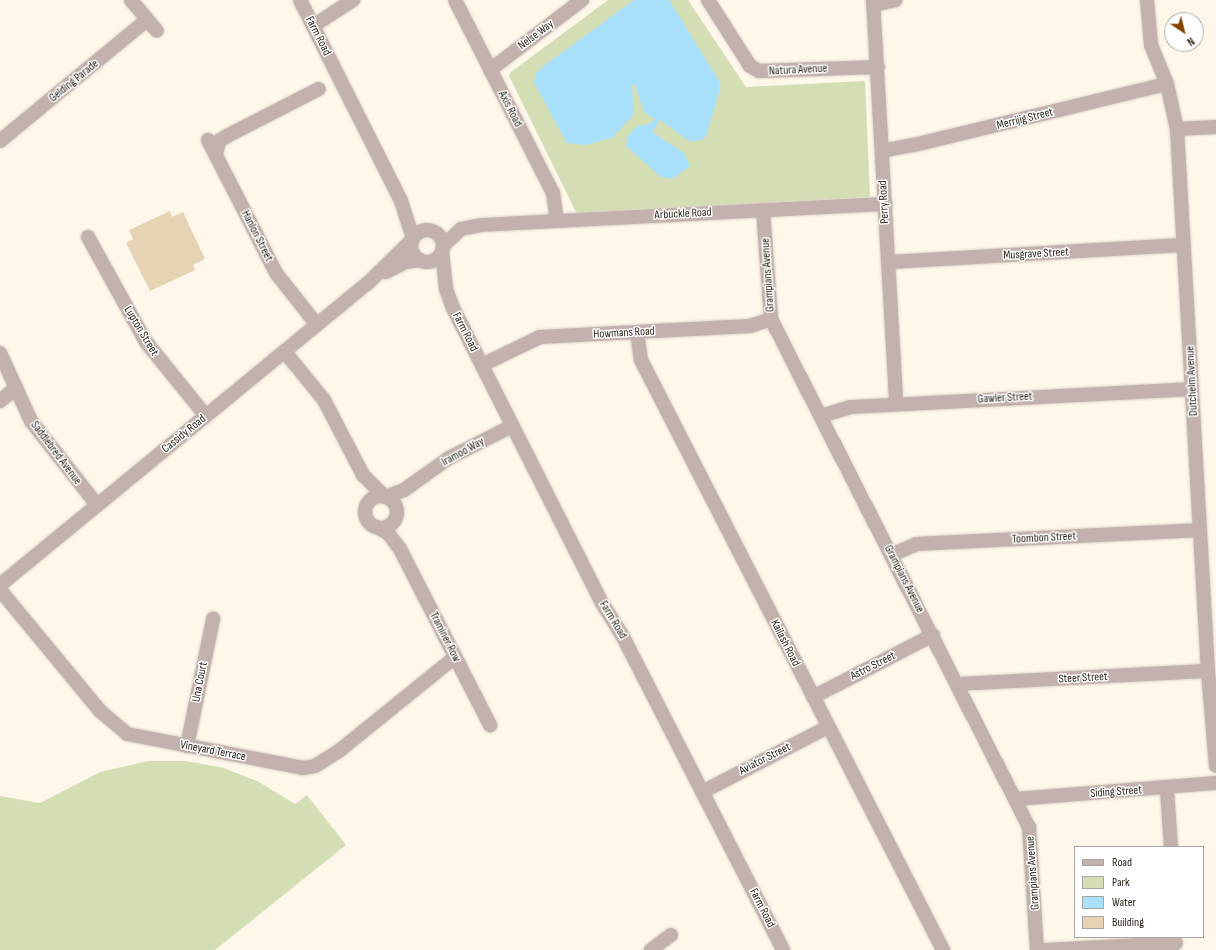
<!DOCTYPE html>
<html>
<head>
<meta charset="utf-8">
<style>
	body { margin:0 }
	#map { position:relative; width:1216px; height:950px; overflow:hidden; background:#fef7ea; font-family:"Sofia Sans Condensed",sans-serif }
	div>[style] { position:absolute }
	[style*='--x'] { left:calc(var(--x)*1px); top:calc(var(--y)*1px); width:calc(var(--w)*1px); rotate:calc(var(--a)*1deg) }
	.green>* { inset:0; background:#d4deb4 }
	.water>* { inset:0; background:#a9e1fd }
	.building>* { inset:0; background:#e5d3b3 }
	.roads { filter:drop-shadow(0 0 1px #dbd4c8) drop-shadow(0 0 1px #dbd4c8) }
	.minor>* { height:14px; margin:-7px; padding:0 7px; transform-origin:7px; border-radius:7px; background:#c2b1ac }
	.minor>.ring { margin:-7px; padding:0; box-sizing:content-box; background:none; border:14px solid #c2b1ac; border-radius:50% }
	span { translate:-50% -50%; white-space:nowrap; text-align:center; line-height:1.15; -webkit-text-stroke:3px #fff; paint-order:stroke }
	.street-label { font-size:12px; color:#261f13 }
	.legend { position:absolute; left:1074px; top:846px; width:130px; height:92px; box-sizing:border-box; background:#fff; border:1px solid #a8a5a1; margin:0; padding:5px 7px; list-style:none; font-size:12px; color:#261f13 }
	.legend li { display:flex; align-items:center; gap:8px; height:20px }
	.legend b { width:20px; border:1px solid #a8a5a1 }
	.north { position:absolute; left:1164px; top:12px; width:40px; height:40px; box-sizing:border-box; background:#fff; border:1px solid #a8a5a1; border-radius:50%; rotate:145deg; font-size:11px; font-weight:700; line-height:16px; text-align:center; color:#261f13 }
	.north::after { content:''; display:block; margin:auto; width:14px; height:18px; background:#834703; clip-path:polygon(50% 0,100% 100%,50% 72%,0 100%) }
</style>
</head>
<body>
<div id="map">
	<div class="green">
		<i style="clip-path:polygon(608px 0,688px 0,746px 87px,865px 81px,870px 197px,577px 214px,509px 76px,511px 72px)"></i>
		<i style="clip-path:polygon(148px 761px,186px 761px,224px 768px,259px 782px,295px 804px,307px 795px,346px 845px,215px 950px,0 950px,0 796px,40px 803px,100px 772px)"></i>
	</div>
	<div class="water">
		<i style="clip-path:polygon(634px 0,669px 0,719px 81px,719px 92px,706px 136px,699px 141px,689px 141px,660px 120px,652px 132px,684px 153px,690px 166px,672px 179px,661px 177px,626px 146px,628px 136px,637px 126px,649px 124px,655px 119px,644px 112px,635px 85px,632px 85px,634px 114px,613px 137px,586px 145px,567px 143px,534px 83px,536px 73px,545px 65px)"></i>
	</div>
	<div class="building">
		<i style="clip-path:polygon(170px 211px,172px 217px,183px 212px,205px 259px,193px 265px,195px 270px,150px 291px,126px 243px,133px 239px,129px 230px)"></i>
	</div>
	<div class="roads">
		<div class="minor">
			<i style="--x:131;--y:0;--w:40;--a:50"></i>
			<i style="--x:300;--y:0;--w:225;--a:63.3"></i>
			<i style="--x:401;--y:201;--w:39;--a:72"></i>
			<i style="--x:455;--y:0;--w:216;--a:63.1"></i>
			<i style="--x:553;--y:193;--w:28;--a:82"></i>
			<i style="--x:708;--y:0;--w:78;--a:57.5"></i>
			<i style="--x:750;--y:66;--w:10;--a:29"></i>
			<i style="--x:759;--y:71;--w:119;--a:-1.9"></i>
			<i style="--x:873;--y:0;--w:405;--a:86.7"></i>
			<i style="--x:1147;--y:0;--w:45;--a:84.9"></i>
			<i style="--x:1151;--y:45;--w:42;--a:67.7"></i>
			<i style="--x:1167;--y:84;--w:46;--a:77.5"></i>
			<i style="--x:1177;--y:129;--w:543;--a:86.73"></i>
			<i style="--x:1208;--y:671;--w:95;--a:85.2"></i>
			<i style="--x:874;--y:5;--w:22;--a:-13"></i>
			<i style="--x:313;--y:26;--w:48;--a:-33"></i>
			<i style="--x:490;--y:70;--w:116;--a:-37.3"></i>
			<i style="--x:1177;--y:129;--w:39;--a:-3"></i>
			<i style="--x:208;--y:140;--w:149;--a:62.9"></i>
			<i style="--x:276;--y:273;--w:66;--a:51.7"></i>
			<i style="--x:0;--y:141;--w:190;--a:-39.5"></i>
			<i style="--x:882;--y:151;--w:33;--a:-11"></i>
			<i style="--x:914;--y:145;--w:260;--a:-13.6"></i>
			<i style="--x:216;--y:154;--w:13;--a:-77"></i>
			<i style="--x:219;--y:141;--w:9;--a:-32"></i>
			<i style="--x:227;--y:136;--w:103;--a:-27.1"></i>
			<i style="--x:763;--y:210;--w:109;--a:85.8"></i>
			<i style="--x:771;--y:319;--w:570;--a:63.08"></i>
			<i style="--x:1029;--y:827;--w:123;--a:86.3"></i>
			<i class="ring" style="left:411px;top:230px;width:18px;height:18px"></i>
			<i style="--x:88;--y:237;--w:120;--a:61.1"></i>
			<i style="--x:146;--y:342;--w:95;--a:51"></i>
			<i style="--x:443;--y:246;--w:25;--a:-43"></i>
			<i style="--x:461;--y:229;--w:20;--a:-11"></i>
			<i style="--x:481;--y:225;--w:405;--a:-3"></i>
			<i style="--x:442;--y:251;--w:38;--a:84"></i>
			<i style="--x:446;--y:289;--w:20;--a:70"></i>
			<i style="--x:453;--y:308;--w:330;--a:63.2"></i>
			<i style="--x:602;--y:603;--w:36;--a:58"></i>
			<i style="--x:621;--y:633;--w:356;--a:62.9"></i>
			<i style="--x:888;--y:262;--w:296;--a:-3.3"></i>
			<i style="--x:386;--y:272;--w:22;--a:-27"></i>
			<i style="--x:406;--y:262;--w:14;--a:-8"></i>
			<i style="--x:637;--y:332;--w:28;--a:82"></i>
			<i style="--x:641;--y:360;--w:663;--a:62.89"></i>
			<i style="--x:285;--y:352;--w:62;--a:50.9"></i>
			<i style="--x:324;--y:400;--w:85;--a:62.5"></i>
			<i style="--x:363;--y:475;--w:31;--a:45"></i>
			<i style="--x:0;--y:353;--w:75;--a:65.5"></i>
			<i style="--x:31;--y:421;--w:107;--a:51.8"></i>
			<i style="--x:482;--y:365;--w:64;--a:-25.8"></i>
			<i style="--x:540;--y:337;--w:210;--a:-3"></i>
			<i style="--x:750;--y:326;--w:22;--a:-18"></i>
			<i style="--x:0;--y:401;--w:21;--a:-39"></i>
			<i style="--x:821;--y:416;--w:31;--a:-17"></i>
			<i style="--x:851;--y:407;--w:341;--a:-3"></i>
			<i class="ring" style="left:365px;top:496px;width:18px;height:18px"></i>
			<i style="--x:385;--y:497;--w:20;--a:-20"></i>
			<i style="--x:404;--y:490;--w:55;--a:-35.4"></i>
			<i style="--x:449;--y:458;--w:71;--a:-26.9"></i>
			<i style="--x:377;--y:527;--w:13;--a:29"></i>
			<i style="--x:388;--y:533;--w:20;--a:53"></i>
			<i style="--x:400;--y:549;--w:198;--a:62.9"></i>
			<i style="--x:891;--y:555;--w:28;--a:-23"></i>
			<i style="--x:917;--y:544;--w:283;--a:-2.8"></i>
			<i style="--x:0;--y:585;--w:476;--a:-39.4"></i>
			<i style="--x:368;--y:283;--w:63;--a:-44.4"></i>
			<i style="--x:0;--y:590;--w:157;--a:50.4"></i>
			<i style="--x:100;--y:711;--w:35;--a:40"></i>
			<i style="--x:127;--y:734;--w:179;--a:10.9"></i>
			<i style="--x:303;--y:768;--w:12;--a:-9"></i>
			<i style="--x:315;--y:766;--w:28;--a:-32"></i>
			<i style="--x:339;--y:751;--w:149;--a:-39"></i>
			<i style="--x:958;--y:684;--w:250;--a:-3"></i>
			<i style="--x:813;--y:697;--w:135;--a:-27.3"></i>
			<i style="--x:187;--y:746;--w:130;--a:-78.4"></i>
			<i style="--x:1167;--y:789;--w:58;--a:86.1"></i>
			<i style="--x:702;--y:792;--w:142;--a:-27.3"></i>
			<i style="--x:1016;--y:799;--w:201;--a:-4.6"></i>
			<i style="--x:651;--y:950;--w:25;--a:-37"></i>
			<i style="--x:1043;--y:950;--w:133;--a:-3"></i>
		</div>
	</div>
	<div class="street-label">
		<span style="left:536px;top:35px;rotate:-37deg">Nelse Way</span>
		<span style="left:318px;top:36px;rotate:63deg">Farm Road</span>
		<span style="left:798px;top:70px;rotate:-3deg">Natura Avenue</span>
		<span style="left:74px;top:81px;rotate:-39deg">Gelding Parade</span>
		<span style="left:510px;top:109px;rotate:63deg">Axis Road</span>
		<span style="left:1025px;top:119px;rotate:-14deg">Merrijig Street</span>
		<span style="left:884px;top:202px;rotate:-93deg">Perry Road</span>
		<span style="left:683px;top:214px;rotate:-3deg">Arbuckle Road</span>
		<span style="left:257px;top:236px;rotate:63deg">Hanlon Street</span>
		<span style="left:1036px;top:254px;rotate:-3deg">Musgrave Street</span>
		<span style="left:768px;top:275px;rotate:-94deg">Grampians Avenue</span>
		<span style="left:141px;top:331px;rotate:59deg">Lupton Street</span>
		<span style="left:465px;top:332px;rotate:63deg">Farm Road</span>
		<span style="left:624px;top:333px;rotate:-3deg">Howmans Road</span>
		<span style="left:1192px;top:381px;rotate:-93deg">Dutchelm Avenue</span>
		<span style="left:1005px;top:398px;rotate:-3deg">Gawler Street</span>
		<span style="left:184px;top:434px;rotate:-39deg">Cassidy Road</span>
		<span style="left:463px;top:452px;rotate:-29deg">Iramoo Way</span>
		<span style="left:56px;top:453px;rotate:53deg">Saddlebred Avenue</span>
		<span style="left:1044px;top:538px;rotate:-3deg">Toombon Street</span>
		<span style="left:904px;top:579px;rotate:63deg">Grampians Avenue</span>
		<span style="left:613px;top:620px;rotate:59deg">Farm Road</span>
		<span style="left:445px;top:637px;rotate:63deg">Traminer Row</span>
		<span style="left:785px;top:643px;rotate:63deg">Kailash Road</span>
		<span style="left:873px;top:666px;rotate:-27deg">Astro Street</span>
		<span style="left:1083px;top:678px;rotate:-3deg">Steer Street</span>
		<span style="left:200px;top:682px;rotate:-79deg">Una Court</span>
		<span style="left:213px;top:751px;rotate:11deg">Vineyard Terrace</span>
		<span style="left:765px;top:759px;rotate:-27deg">Aviator Street</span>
		<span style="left:1116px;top:792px;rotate:-4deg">Siding Street</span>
		<span style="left:1033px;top:873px;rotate:-94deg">Grampians Avenue</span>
		<span style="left:762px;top:908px;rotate:63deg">Farm Road</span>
	</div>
	<ul class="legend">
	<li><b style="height:5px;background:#c2b1ac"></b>Road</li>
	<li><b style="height:11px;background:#d4deb4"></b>Park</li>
	<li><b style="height:11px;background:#a9e1fd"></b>Water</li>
	<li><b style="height:11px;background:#e5d3b3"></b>Building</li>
	</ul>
	<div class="north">N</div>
</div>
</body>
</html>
